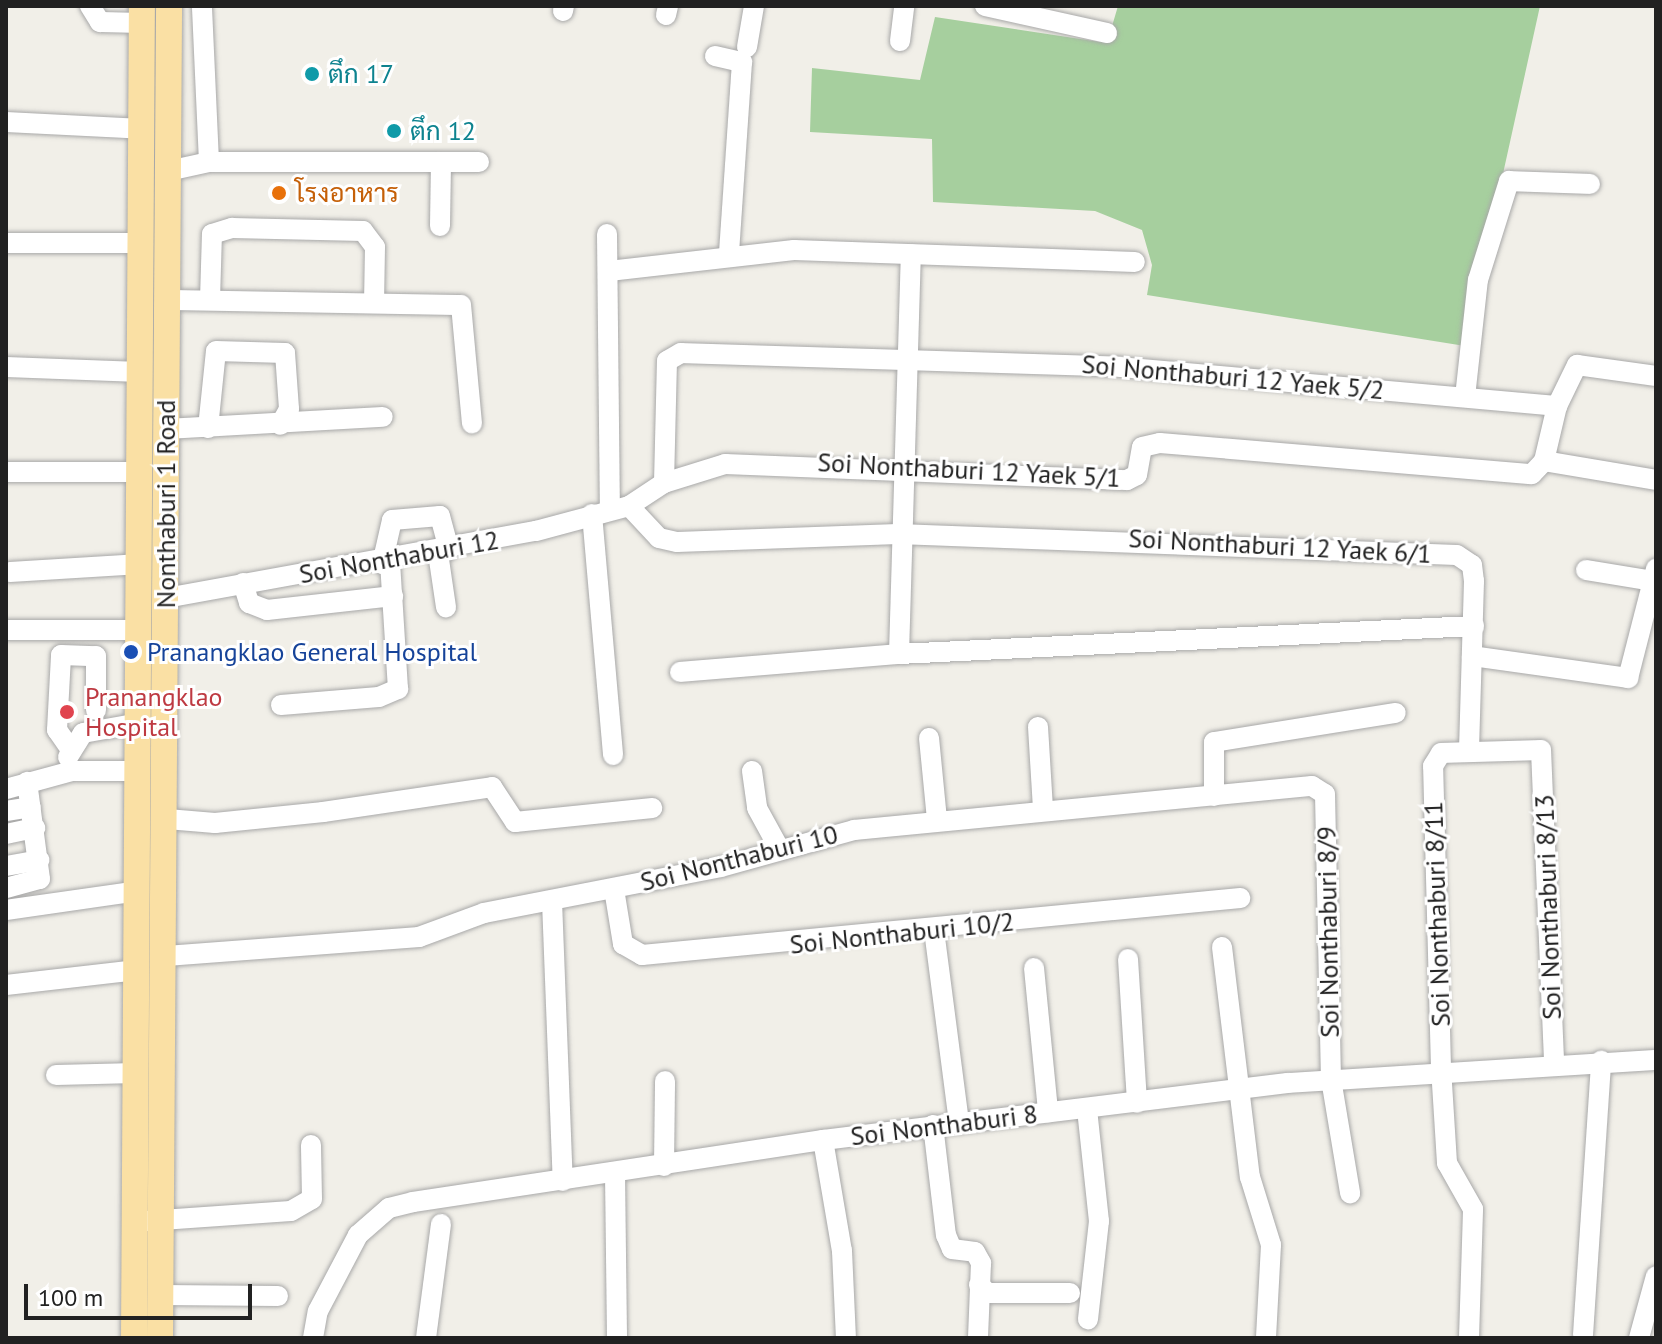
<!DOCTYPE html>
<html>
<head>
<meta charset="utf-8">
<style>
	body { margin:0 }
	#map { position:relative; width:1662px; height:1344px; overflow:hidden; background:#f1efe8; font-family:"PT Sans",Sarabun,sans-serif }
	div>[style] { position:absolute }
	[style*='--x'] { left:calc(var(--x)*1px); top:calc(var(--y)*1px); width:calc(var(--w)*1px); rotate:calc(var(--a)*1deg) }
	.forest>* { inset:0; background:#a6cf9e }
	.roads { filter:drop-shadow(0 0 2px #a8a8a8) drop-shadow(0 0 2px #a8a8a8) }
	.minor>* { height:20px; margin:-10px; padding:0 10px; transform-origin:10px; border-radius:10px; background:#fff }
	.major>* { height:26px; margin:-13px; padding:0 13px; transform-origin:13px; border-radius:13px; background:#fae0a4 }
	.dots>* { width:22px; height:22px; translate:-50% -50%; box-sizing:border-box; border:4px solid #fff; border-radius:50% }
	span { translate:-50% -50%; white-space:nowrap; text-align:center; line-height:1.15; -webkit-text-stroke:6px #fff; paint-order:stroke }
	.culture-label { font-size:26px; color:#0d838f }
	.left { translate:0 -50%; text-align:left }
	.food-label { font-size:26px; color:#c56008 }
	.street-label { font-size:26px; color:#212121 }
	.transit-label { font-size:26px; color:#164399 }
	.health-label { font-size:26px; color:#be3a42 }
	.frame { position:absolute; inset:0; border:8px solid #212121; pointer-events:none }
	.scale { position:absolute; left:24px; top:1284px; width:228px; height:36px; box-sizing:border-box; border:4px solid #212121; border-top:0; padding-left:10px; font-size:24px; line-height:28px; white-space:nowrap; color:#212121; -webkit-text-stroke:6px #fff; paint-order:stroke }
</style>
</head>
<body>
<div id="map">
	<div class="forest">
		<i style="clip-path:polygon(1118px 6px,1540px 6px,1465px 346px,1147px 295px,1152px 265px,1142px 230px,1095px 211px,933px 202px,932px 139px,810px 132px,812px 68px,920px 80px,935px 17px,1107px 43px)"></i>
	</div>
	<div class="roads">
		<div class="minor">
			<i style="--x:90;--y:6;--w:19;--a:58"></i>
			<i style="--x:100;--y:22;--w:42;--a:1.4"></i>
			<i style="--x:985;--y:6;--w:125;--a:12.5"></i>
			<i style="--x:563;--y:11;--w:5;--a:-79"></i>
			<i style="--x:666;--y:15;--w:9;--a:-77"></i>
			<i style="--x:900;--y:41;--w:35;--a:-83"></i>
			<i style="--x:747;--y:47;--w:42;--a:-80.3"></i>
			<i style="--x:715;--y:56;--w:28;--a:13"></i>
			<i style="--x:742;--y:62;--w:192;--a:93.9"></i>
			<i style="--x:6;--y:122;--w:136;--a:2.9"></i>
			<i style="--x:209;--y:162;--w:270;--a:0"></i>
			<i style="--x:168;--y:171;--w:42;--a:-12.4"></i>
			<i style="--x:209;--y:162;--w:156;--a:-92.6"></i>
			<i style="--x:440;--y:226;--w:64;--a:-89.1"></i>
			<i style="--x:607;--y:234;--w:274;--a:89.4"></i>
			<i style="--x:6;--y:243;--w:135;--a:0"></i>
			<i style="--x:609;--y:271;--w:186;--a:-6.5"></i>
			<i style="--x:794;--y:250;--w:341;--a:2"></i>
			<i style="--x:167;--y:300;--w:294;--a:1"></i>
			<i style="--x:461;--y:305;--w:119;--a:84.7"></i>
			<i style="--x:210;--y:300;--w:66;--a:-88.3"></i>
			<i style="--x:212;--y:234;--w:21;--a:-17"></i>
			<i style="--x:232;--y:228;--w:131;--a:1.3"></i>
			<i style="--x:363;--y:231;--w:20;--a:53"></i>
			<i style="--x:375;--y:247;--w:55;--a:91"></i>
			<i style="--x:6;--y:367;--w:134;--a:2.1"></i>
			<i style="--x:1465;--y:397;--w:118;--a:-83.7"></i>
			<i style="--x:1478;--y:280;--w:104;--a:-72.6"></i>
			<i style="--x:1509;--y:181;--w:81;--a:2.1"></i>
			<i style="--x:208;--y:428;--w:77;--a:-84.1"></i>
			<i style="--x:216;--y:351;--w:69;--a:1.7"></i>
			<i style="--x:285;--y:353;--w:56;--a:85.9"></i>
			<i style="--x:289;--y:409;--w:18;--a:119"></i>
			<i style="--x:166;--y:429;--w:217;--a:-3.2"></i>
			<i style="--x:1544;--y:461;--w:114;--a:9.6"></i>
			<i style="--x:6;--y:472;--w:135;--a:0"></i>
			<i style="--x:664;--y:483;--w:122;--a:-88.6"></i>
			<i style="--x:667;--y:361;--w:16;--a:-30"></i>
			<i style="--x:681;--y:353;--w:439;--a:1.8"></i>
			<i style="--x:1120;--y:367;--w:439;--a:5.1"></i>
			<i style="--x:629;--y:506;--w:44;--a:46.8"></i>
			<i style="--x:659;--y:538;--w:18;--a:13"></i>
			<i style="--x:677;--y:542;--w:221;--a:-2.1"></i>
			<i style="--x:898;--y:534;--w:559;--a:2.15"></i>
			<i style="--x:1457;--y:555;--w:18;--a:34"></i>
			<i style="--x:1472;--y:565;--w:16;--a:83"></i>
			<i style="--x:1474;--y:581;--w:170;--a:91.7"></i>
			<i style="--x:592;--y:514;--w:242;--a:85"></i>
			<i style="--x:438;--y:553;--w:55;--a:81.6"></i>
			<i style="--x:382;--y:564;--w:45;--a:-77.2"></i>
			<i style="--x:392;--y:520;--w:48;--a:-4.8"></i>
			<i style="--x:440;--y:516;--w:35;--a:75"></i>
			<i style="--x:1586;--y:570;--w:68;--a:9.3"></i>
			<i style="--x:10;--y:572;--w:131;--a:-3.5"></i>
			<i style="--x:243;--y:583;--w:21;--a:73"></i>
			<i style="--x:249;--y:603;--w:19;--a:21"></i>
			<i style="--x:267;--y:610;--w:127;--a:-6.3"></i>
			<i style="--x:166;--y:598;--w:376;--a:-10.3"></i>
			<i style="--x:536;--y:531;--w:96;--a:-15"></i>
			<i style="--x:629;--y:506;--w:42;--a:-33.3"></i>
			<i style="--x:664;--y:483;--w:64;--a:-17.3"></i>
			<i style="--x:725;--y:464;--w:402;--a:2.3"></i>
			<i style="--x:1127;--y:480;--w:11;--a:-27"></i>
			<i style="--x:1137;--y:475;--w:28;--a:-80"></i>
			<i style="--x:1142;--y:447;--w:18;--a:-13"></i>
			<i style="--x:1160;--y:443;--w:373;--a:4.8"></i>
			<i style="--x:1532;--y:474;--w:18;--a:-47"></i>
			<i style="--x:1544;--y:461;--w:57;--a:-76.7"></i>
			<i style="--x:1557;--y:406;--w:46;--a:-64"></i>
			<i style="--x:1577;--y:365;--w:80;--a:7.9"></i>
			<i style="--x:6;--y:630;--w:134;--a:0"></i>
			<i style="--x:899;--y:654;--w:400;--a:-88.3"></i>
			<i style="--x:1472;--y:656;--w:158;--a:8"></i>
			<i style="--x:1628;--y:678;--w:113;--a:-75.6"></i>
			<i style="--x:680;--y:672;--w:220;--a:-4.7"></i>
			<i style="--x:899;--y:654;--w:576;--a:-2.79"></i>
			<i style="--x:281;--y:705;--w:98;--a:-4.7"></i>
			<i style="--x:379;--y:697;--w:21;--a:-23"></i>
			<i style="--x:398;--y:689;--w:126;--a:-93.6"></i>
			<i style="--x:1038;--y:727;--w:82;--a:86.5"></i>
			<i style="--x:929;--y:738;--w:82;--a:84.4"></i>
			<i style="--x:69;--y:747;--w:21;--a:-125"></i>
			<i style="--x:57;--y:730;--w:75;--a:-86.9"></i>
			<i style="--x:61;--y:655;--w:35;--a:2"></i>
			<i style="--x:96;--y:656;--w:54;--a:90"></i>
			<i style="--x:68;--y:757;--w:28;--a:-58"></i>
			<i style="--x:83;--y:733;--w:57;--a:-10.1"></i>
			<i style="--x:752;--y:771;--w:37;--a:82"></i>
			<i style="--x:757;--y:808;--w:48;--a:61.3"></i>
			<i style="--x:6;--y:789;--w:68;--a:-15.3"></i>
			<i style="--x:72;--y:771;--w:67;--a:0"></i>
			<i style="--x:1214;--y:796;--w:54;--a:-90"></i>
			<i style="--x:1214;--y:742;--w:184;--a:-9.1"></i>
			<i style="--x:6;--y:811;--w:25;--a:-9"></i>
			<i style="--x:167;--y:819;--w:48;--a:4.8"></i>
			<i style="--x:215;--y:823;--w:109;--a:-5.8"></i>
			<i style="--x:323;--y:812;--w:171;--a:-8.4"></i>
			<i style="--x:492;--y:787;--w:42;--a:56.7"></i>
			<i style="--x:515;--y:822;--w:138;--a:-5.8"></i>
			<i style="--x:6;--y:834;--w:30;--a:-12"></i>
			<i style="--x:6;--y:866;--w:34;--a:-10"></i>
			<i style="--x:6;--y:888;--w:35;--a:-15"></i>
			<i style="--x:40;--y:879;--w:98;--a:-97.6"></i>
			<i style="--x:614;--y:889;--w:56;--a:80.7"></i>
			<i style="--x:623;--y:944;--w:22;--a:30"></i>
			<i style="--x:642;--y:955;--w:601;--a:-5.44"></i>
			<i style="--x:552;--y:901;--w:280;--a:87.8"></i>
			<i style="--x:6;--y:910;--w:133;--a:-8.2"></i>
			<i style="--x:934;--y:930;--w:195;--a:82.6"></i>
			<i style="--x:1222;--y:947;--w:232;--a:83.1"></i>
			<i style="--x:1250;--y:1177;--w:71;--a:72.8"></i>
			<i style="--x:1271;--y:1245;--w:93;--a:93.1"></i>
			<i style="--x:166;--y:956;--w:254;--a:-4.3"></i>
			<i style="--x:419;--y:937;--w:69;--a:-20.3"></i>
			<i style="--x:484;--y:913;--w:241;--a:-11"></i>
			<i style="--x:721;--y:867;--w:138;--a:-15.5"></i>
			<i style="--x:854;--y:830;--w:460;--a:-5.5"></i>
			<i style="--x:1312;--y:786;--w:15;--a:32"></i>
			<i style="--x:1325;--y:794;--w:285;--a:88.8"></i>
			<i style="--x:1331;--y:1079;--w:116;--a:80.5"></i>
			<i style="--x:1128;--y:959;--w:144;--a:86.4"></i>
			<i style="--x:1034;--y:968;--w:145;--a:84.4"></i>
			<i style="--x:6;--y:985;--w:132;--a:-6.5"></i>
			<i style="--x:56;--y:1075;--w:80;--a:-1.4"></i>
			<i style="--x:1087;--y:1109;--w:113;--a:83.9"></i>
			<i style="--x:1099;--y:1221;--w:99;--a:96.4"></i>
			<i style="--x:933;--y:1125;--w:111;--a:83.3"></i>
			<i style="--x:946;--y:1235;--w:15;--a:67"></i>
			<i style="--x:952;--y:1249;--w:23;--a:7"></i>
			<i style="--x:975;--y:1252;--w:13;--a:61"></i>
			<i style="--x:981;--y:1263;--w:75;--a:92.3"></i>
			<i style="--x:823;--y:1140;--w:113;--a:80.3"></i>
			<i style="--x:842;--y:1251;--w:87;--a:87.4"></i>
			<i style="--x:664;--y:1166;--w:85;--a:-89.3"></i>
			<i style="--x:615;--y:1173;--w:165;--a:89.3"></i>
			<i style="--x:147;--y:1221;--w:144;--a:-4"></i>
			<i style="--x:291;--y:1211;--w:24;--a:-30"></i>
			<i style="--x:312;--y:1199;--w:54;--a:-91.1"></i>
			<i style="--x:979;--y:1285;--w:12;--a:42"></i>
			<i style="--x:988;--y:1293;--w:82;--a:0"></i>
			<i style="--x:161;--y:1295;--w:117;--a:0.5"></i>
			<i style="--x:1583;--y:1335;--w:275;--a:-86.2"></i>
			<i style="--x:313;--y:1338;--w:27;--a:-80"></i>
			<i style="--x:318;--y:1311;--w:86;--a:-62.2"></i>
			<i style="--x:358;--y:1235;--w:41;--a:-41.1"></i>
			<i style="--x:389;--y:1208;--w:25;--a:-14"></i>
			<i style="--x:413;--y:1202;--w:415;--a:-8.6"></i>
			<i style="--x:823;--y:1140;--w:468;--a:-7"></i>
			<i style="--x:1288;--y:1083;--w:369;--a:-3.6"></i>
			<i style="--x:426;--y:1338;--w:115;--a:-82.5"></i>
			<i style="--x:1469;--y:1338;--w:129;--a:-88.2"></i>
			<i style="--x:1473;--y:1209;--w:53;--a:-119.5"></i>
			<i style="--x:1447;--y:1163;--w:95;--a:-93.6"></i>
			<i style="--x:1441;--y:1068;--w:302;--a:-91.5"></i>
			<i style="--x:1433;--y:766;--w:15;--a:-58"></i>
			<i style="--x:1441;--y:753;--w:100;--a:-1.7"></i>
			<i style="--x:1541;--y:750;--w:313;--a:87.6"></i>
			<i style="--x:1639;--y:1338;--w:64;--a:-74.7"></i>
		</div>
		<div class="major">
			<i style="--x:134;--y:1338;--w:1332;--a:-89.66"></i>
			<i style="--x:160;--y:1338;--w:1332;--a:-89.61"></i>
		</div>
	</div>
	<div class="dots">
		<i style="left:312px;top:74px;background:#0f9aa8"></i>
		<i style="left:394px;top:131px;background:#0f9aa8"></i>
		<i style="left:279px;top:193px;background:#e8710a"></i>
		<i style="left:131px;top:652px;background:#1a4fb4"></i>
		<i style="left:67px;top:712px;background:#e0444e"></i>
	</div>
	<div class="culture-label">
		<span class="left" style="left:328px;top:74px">ตึก 17</span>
		<span class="left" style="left:410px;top:131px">ตึก 12</span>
	</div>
	<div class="food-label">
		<span class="left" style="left:295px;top:193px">โรงอาหาร</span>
	</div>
	<div class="street-label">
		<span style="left:1233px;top:377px;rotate:5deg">Soi Nonthaburi 12 Yaek 5/2</span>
		<span style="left:969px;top:470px;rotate:3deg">Soi Nonthaburi 12 Yaek 5/1</span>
		<span style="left:166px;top:504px;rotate:-90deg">Nonthaburi 1 Road</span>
		<span style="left:1280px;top:546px;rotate:3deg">Soi Nonthaburi 12 Yaek 6/1</span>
		<span style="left:399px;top:557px;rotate:-10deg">Soi Nonthaburi 12</span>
		<span style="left:739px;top:858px;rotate:-14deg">Soi Nonthaburi 10</span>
		<span style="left:1548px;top:907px;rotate:-92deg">Soi Nonthaburi 8/13</span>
		<span style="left:1437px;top:914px;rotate:-92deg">Soi Nonthaburi 8/11</span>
		<span style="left:1328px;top:932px;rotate:-91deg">Soi Nonthaburi 8/9</span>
		<span style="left:902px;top:933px;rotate:-6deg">Soi Nonthaburi 10/2</span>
		<span style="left:944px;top:1125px;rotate:-7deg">Soi Nonthaburi 8</span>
	</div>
	<div class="transit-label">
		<span class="left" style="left:147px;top:652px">Pranangklao General Hospital</span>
	</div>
	<div class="health-label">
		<span class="left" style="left:85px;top:712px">Pranangklao<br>Hospital</span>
	</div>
	<div class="frame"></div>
	<div class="scale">100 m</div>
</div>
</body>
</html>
